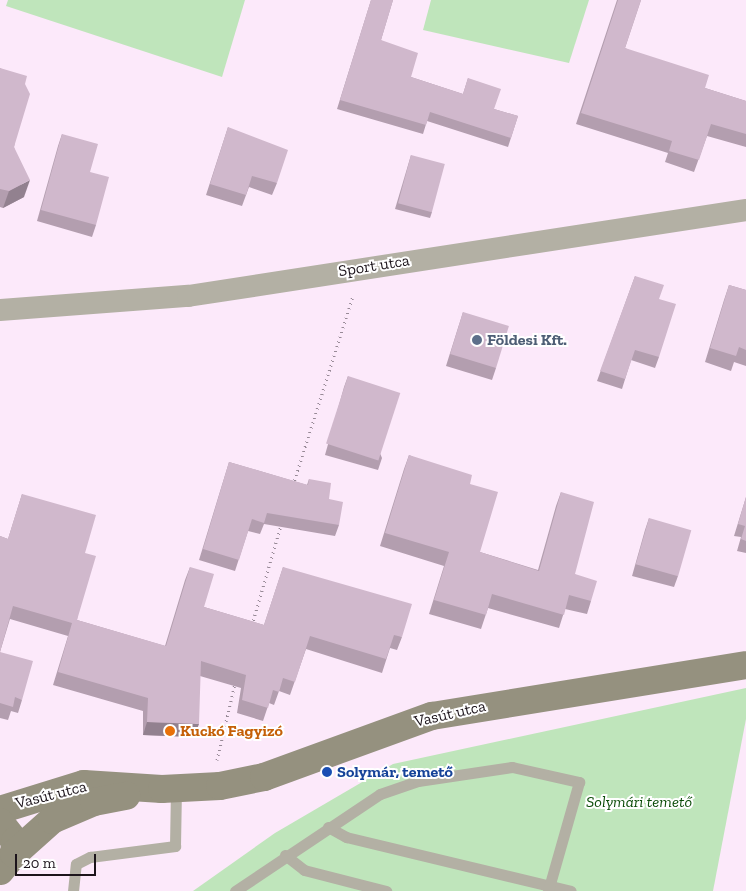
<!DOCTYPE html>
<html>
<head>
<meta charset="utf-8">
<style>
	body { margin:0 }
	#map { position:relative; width:746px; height:891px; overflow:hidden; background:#fce9fa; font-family:"Zilla Slab",serif }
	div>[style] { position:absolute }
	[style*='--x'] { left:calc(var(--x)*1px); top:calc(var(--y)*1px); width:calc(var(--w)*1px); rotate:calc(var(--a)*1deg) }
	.green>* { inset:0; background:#bfe5bb }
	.path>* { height:3px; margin-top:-1.5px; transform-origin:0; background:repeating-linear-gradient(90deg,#988a97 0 1px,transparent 0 5px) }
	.lane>* { height:11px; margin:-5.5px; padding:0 5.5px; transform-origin:5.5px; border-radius:5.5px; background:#b3b0a4 }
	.street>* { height:22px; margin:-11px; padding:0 11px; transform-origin:11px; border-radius:11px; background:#b3b0a4 }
	.secondary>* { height:28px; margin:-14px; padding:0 14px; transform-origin:14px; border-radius:14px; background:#95917f }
	.wall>* { inset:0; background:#b39eaf }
	.shaded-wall>* { inset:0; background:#92818f }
	.building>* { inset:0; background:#d0b8cc; transform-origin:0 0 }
	.dots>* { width:14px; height:14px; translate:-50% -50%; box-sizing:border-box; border:2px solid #fff; border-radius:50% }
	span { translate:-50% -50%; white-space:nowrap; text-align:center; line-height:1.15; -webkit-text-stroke:4px #fff; paint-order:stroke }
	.street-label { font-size:16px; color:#1c141b }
	.service-label { font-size:16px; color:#4e5e75; font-weight:700 }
	.left { translate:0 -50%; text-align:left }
	.food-label { font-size:16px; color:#c56008; font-weight:700 }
	.transit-label { font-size:16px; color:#164399; font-weight:700 }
	.park-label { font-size:16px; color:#0a4b07; font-style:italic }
	.scale { position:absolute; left:15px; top:854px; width:81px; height:22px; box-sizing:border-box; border:2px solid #1c141b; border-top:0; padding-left:6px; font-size:15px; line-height:18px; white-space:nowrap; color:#1c141b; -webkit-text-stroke:4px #fff; paint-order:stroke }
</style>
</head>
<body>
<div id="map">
	<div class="green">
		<i style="clip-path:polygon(8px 0,245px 0,222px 77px,6px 6px)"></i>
		<i style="clip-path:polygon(431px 0,589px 0,569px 63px,423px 30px)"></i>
		<i style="clip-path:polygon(746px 688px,746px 719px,713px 891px,193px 891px,275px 833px,393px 764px)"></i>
	</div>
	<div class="path">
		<i style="--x:293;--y:485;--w:198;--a:-72.4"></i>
		<i style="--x:252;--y:625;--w:104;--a:-73.8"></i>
		<i style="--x:217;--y:760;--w:79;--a:-76.8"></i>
	</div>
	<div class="lane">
		<i style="--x:328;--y:827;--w:21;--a:29"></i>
		<i style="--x:346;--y:837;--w:231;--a:13.5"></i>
		<i style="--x:285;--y:855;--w:24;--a:38"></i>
		<i style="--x:304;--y:870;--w:85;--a:14.4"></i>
		<i style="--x:73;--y:891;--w:27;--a:-84"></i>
		<i style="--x:76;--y:864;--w:16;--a:-27"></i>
		<i style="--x:90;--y:857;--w:86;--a:-7.4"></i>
		<i style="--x:175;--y:846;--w:57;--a:-89"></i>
		<i style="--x:235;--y:891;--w:174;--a:-33.8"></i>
		<i style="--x:380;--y:794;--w:40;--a:-18.9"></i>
		<i style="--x:418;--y:781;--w:95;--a:-8.5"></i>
		<i style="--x:512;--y:767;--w:69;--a:12.6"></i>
		<i style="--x:579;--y:782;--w:113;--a:105.9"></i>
	</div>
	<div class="street">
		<i style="--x:0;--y:310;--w:189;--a:-4.3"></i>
		<i style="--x:188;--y:296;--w:565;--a:-8.76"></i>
	</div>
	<div class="secondary">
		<i style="--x:0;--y:810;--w:88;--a:-17.2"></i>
		<i style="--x:84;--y:784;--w:78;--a:3.7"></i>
		<i style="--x:162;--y:789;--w:58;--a:-3"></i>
		<i style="--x:220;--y:786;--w:45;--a:-11.6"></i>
		<i style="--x:264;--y:777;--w:179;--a:-20"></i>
		<i style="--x:432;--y:716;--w:318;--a:-9.2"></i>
		<i style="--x:0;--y:822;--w:24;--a:52"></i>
		<i style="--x:15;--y:841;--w:13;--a:94"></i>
		<i style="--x:14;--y:854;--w:22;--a:129"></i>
		<i style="--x:14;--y:854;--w:51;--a:-41.8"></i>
		<i style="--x:52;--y:820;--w:46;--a:-23.2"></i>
		<i style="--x:94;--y:802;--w:33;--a:-11"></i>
	</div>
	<div class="wall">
		<i style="clip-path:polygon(371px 0,393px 0,381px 40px,411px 77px,463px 94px,468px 78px,494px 109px,518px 116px,508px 147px,427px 121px,423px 134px,337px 109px)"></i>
		<i style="clip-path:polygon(617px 0,641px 0,625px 48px,705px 88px,746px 101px,746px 147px,707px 136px,694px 172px,665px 162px,668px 153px,576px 124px)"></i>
		<i style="clip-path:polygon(0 68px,25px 84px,14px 147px,24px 197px,3px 208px,0 207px)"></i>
		<i style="clip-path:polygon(228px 127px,277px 183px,272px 195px,249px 187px,242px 206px,206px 195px)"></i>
		<i style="clip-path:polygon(62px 134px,90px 172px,96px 225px,92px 237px,37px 221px,58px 146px)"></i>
		<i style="clip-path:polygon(411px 155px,432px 212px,430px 218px,395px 209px)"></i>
		<i style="clip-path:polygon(635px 276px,659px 299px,659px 357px,655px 368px,631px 360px,622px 389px,597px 381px)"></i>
		<i style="clip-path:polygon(729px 285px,746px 290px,746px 366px,734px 362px,731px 371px,705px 362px,724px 300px)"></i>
		<i style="clip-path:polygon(463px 312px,496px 368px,492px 380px,446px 366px)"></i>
		<i style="clip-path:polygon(348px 376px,382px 458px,378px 470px,325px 455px,344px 387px)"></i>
		<i style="clip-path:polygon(409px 455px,470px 484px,480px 552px,538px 570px,556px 506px,561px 492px,575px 574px,591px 601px,587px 614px,565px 609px,559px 628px,488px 608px,481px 629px,429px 614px,444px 566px,380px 546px,404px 469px)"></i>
		<i style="clip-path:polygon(229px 462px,307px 485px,309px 479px,329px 499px,339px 525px,335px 536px,264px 524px,260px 534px,248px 531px,235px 571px,199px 560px)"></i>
		<i style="clip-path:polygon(22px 494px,85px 553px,77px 620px,165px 646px,185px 580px,190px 567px,204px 607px,264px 625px,283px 567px,402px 637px,397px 650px,390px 648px,382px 673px,306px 649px,290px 695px,279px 691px,274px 705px,269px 703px,263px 721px,237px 713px,241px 688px,200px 676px,194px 737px,143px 735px,143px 711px,53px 685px,68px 636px,10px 619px,0 652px,22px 700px,18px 713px,11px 711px,8px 720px,0 718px,0 536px,8px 539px)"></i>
		<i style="clip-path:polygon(746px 497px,746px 553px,737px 551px,741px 537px,734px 536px)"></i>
		<i style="clip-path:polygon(649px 518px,678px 576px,674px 587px,632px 576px,645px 530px)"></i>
	</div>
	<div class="shaded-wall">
		<i style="clip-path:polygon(30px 180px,24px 197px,3px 208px,9px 191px)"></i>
		<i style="clip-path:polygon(147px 722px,199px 724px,194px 737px,143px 735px)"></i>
	</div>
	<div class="building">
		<i style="clip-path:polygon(371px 0,393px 0,381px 40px,418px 53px,411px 77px,463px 94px,468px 78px,501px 89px,494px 109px,518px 116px,511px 138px,430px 112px,426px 125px,340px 100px)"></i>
		<i style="clip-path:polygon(618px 0,641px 0,625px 48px,709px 75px,705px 88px,746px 101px,746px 134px,711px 124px,699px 160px,669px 151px,672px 141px,581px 113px)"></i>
		<i style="clip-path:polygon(0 68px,27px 76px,25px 84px,30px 94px,14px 147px,30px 180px,9px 191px,0 189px)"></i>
		<i style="clip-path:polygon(228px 127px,288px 150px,277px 183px,252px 176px,246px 195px,210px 184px)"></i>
		<i style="clip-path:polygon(62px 134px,98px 144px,90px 172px,109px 177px,96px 225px,41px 210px)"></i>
		<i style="left:411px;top:155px;width:35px;height:50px;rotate:15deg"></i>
		<i style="clip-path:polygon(635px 276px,664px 285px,659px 299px,676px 304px,659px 357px,635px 350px,625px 379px,600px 371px)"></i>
		<i style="clip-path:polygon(729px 285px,746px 290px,746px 350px,739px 347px,736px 356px,710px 348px)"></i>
		<i style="left:463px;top:312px;width:48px;height:44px;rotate:17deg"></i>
		<i style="left:348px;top:376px;width:55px;height:71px;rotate:18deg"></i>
		<i style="clip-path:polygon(409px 455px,472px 475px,470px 484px,498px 492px,480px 552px,539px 571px,561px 492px,594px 502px,575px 574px,597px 581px,591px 601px,569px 595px,564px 615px,492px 594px,486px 615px,434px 600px,449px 552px,385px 533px)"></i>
		<i style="clip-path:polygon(229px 462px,308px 485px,309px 479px,331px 483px,329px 499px,343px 502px,339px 525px,267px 513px,264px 523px,252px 519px,239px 560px,203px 549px)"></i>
		<i style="clip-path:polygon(22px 494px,96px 515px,85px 553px,96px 556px,77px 620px,166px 646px,190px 567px,214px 574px,204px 607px,264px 625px,283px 567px,412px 604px,402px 637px,394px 635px,386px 659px,310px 636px,295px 682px,283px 678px,279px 692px,273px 690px,268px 708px,242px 700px,246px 675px,201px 661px,199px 724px,147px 722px,148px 698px,58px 672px,72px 623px,13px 606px,0 652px,33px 661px,22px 700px,15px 697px,13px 707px,0 703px,0 536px,8px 539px)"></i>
		<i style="clip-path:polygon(746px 497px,746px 541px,741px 539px,745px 526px,738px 524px)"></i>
		<i style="left:649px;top:518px;width:44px;height:48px;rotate:16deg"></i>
	</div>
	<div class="dots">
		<i style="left:477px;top:340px;background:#5c6f8a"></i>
		<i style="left:170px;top:731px;background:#e8710a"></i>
		<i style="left:327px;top:772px;background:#1a4fb4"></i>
	</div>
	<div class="street-label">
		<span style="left:374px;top:266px;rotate:-9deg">Sport utca</span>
		<span style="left:450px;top:714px;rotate:-13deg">Vasút utca</span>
		<span style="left:51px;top:795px;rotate:-14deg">Vasút utca</span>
	</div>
	<div class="service-label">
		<span class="left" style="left:487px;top:340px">Földesi Kft.</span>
	</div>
	<div class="food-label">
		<span class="left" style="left:180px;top:731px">Kuckó Fagyizó</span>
	</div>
	<div class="transit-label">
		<span class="left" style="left:337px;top:772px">Solymár, temető</span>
	</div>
	<div class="park-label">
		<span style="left:639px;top:802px">Solymári temető</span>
	</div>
	<div class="scale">20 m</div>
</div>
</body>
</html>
